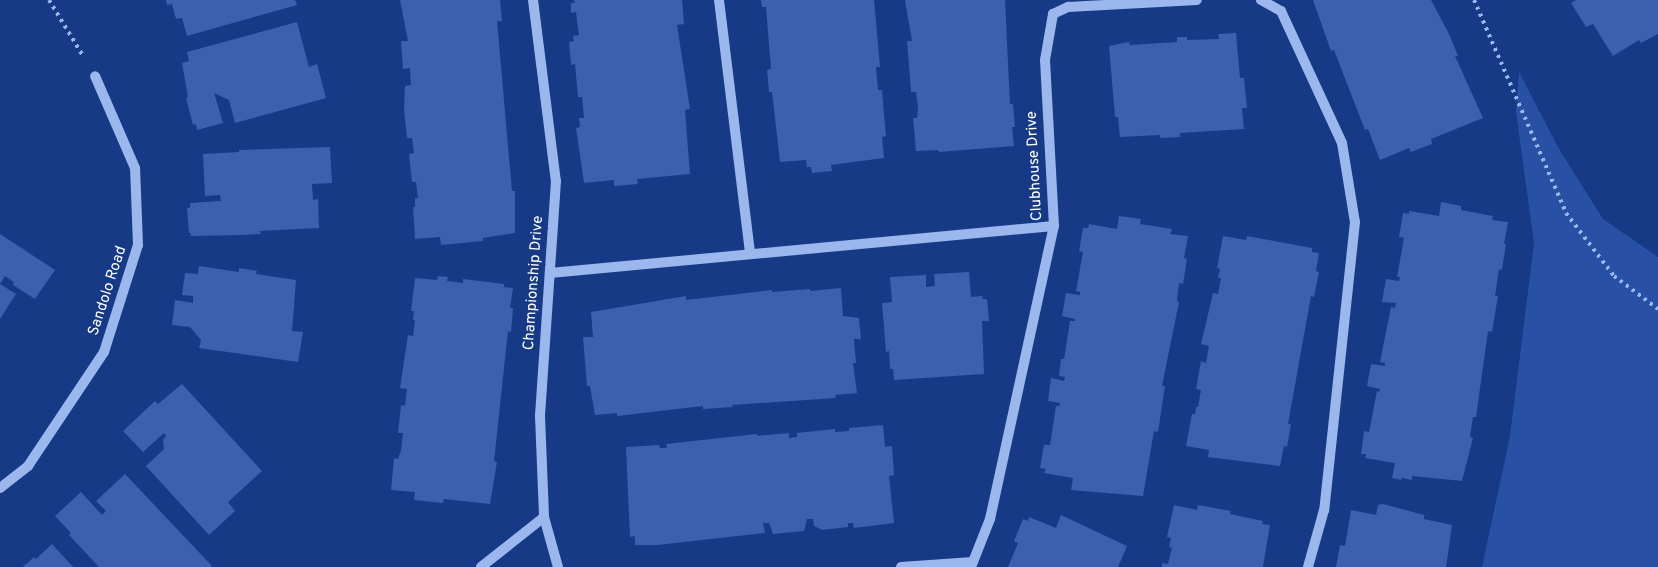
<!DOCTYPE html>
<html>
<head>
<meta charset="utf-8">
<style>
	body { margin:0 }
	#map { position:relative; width:1658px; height:567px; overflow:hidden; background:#163a86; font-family:Overpass,sans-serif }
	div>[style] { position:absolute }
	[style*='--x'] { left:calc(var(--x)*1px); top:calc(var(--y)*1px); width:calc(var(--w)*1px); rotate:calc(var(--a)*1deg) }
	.green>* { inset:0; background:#2851a5 }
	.building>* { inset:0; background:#3a60ae }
	.path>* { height:4px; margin-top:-2px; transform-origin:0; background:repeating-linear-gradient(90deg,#9bb7ee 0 3px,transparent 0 7.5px) }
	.minor>* { height:10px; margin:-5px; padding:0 5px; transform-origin:5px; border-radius:5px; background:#9bb7ee }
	span { translate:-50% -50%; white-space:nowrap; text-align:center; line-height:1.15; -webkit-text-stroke:5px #163a86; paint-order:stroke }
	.street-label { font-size:15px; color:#fff }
</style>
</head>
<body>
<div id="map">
	<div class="green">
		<i style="clip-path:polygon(1519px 72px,1559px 149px,1603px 219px,1658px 257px,1658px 567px,1482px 567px,1510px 436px,1534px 243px,1516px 112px)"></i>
	</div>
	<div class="building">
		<i style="clip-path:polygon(166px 0,295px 0,297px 5px,187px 36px,182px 18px,176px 19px,172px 4px,167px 5px)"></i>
		<i style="clip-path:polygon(400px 0,500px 0,502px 21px,497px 21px,512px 191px,515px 191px,515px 233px,483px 238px,483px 241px,441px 245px,440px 237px,415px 239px,413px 207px,415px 207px,415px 198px,418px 198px,416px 182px,412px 182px,409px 154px,414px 153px,412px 138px,407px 138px,404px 110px,405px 86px,411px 85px,410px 68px,403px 69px,401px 41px,408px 41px)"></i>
		<i style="clip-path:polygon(574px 0,682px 0,684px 24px,677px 25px,690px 109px,685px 110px,690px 174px,637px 179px,638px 184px,614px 186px,614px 180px,584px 183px,576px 128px,580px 127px,579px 118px,584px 118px,582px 97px,578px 97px,575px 64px,571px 65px,569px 42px,574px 41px,573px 36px,579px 35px,576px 12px,571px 13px,571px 3px,575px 3px)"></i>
		<i style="clip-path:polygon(761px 0,874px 0,880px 67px,876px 67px,878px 90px,882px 90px,886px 136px,882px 137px,884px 158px,831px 165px,832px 171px,812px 173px,811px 167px,807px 167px,806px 160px,780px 162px,772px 92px,769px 92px,767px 70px,771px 69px,766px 7px,762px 7px)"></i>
		<i style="clip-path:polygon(905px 0,1005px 0,1010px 104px,1013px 104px,1015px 127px,1012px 127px,1014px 146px,939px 152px,938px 150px,916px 151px,913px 118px,917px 118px,918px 108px,916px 92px,911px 92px,907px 41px,912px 41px)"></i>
		<i style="clip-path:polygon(1313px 0,1431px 0,1449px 34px,1458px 56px,1455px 56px,1483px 118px,1431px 139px,1432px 144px,1411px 152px,1409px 148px,1380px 160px,1368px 129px,1365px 130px,1334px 50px,1331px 51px)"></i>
		<i style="clip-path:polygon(1576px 0,1658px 0,1658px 34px,1641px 43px,1639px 40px,1613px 56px,1593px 24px,1586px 27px,1571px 3px)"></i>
		<i style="clip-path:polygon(297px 22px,309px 67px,317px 64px,326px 98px,235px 123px,229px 100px,214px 93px,223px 123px,197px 130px,196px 124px,193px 125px,186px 98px,188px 97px,182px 63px,189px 61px,187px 52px)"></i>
		<i style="clip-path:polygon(1236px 33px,1240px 78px,1244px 78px,1247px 108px,1242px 108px,1244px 129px,1180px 133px,1180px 137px,1160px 138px,1160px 135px,1120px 137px,1118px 117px,1115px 117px,1109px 46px,1129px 42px,1130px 45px,1177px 42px,1177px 37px,1187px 37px,1187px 40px,1219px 39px,1218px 34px)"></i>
		<i style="clip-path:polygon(330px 147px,332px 183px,312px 184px,313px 200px,318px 199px,319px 228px,260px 231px,261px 234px,242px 235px,191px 236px,191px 233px,189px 233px,187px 208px,190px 208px,190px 203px,221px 201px,220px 195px,205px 196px,203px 154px,239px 152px,239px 150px)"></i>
		<i style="clip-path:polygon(1441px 202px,1461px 206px,1461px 210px,1493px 216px,1492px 220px,1508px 222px,1504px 244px,1506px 244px,1502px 270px,1499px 269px,1495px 296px,1498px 296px,1492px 332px,1488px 331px,1476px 417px,1473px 417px,1470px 437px,1473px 438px,1462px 481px,1412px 476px,1412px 480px,1402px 478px,1401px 480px,1392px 478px,1395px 463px,1365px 458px,1366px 454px,1361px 454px,1364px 431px,1369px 432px,1377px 391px,1379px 392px,1380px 389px,1367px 386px,1371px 364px,1385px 366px,1385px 363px,1380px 362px,1391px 307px,1395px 308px,1396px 303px,1382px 302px,1386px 279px,1399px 281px,1400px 277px,1397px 277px,1404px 238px,1399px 237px,1403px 213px,1409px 214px,1409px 211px,1439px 216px)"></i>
		<i style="clip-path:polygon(1119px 216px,1141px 219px,1140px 224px,1172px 229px,1170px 234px,1188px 236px,1184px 258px,1187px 259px,1183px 284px,1179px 283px,1177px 301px,1179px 302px,1162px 386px,1165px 386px,1158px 432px,1154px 431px,1143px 496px,1071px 490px,1073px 478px,1044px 473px,1046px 469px,1040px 468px,1044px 445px,1050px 445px,1056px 406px,1059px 406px,1060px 403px,1048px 401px,1051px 378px,1064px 381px,1065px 377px,1059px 376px,1061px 359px,1064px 359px,1070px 321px,1075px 321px,1075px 319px,1062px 316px,1066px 293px,1080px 295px,1080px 292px,1076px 291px,1083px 252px,1079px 251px,1083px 228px,1088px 228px,1089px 224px,1117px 229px)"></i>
		<i style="clip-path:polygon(0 234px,55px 270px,35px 299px,13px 285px,14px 282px,5px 276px,0 284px,16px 294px,0 319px)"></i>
		<i style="clip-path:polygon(1223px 236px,1246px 240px,1247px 236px,1312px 248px,1312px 252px,1319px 253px,1316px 271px,1319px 272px,1314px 297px,1311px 296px,1288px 424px,1291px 424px,1287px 447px,1284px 446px,1280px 466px,1208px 457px,1209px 450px,1186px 446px,1192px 414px,1195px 414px,1196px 407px,1198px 407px,1201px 390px,1196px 389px,1201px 361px,1206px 363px,1209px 346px,1201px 344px,1213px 293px,1218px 294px,1221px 278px,1218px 278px,1220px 269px,1217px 268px)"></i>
		<i style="clip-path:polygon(199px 266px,239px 272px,239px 268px,257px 271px,256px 274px,296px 280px,292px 331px,303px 332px,298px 362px,199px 348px,201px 340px,190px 327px,172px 325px,175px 300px,193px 303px,193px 296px,182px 295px,185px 273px,198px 274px)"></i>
		<i style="clip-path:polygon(969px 272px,971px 297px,983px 296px,982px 299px,987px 299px,989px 321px,982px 321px,984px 374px,894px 380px,893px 369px,890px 369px,889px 351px,886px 352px,882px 303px,892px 302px,890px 277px,926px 275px,926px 287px,935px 286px,934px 274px)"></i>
		<i style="clip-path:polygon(438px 276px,448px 277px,447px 281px,463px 283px,463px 279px,504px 284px,504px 287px,513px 288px,510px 308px,513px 308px,511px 332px,508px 331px,494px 461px,497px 462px,490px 504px,444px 499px,443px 503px,414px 500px,415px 492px,391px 490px,394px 458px,398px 459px,401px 450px,403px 433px,398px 433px,401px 405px,405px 406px,407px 389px,400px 388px,408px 335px,413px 336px,415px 320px,413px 320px,414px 311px,411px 311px,415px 278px,437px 280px)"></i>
		<i style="clip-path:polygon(841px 288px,843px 316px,859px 318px,861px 339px,854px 339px,856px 363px,853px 363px,857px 393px,835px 395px,836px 398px,732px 405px,733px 407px,703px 409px,703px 406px,617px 416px,617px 413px,595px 415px,590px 386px,587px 386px,583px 337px,593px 337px,591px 312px,686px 296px,686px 300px,772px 290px,772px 292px,810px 289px,810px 291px)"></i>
		<i style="clip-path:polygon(182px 384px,262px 471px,228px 502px,235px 511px,209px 535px,146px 466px,164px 449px,163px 440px,166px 436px,164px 433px,143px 452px,123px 431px,155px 401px,158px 404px)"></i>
		<i style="clip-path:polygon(883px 425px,885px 447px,892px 446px,894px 475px,889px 476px,894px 523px,854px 528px,853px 523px,848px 523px,848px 527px,822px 530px,814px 526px,813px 519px,807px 519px,804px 531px,773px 534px,769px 523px,763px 523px,765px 533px,657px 545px,635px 545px,635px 536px,630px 537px,626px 447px,659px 445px,660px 448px,667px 448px,666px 444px,757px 434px,757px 436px,789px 433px,789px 438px,797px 437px,797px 433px,835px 429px,835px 432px,849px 431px,849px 428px)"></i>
		<i style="clip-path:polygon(125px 474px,212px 566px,210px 567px,99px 567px,69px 535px,71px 533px,55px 516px,81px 492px,102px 515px,106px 511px,96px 501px)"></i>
		<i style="clip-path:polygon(1383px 504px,1424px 515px,1424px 519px,1452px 525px,1446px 567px,1336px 567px,1340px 545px,1345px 546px,1351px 510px,1376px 515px,1378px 505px)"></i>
		<i style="clip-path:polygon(1174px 505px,1197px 510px,1198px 505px,1231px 511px,1230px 514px,1263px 521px,1262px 524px,1270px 525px,1263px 567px,1162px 567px,1162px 563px,1168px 564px,1172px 548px,1169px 547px,1171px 538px,1167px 537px)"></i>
		<i style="clip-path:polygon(1061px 515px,1127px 546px,1118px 567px,1008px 567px,1018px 543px,1014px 541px,1023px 519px,1028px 521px,1029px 517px,1056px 528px)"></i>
		<i style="clip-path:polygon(52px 544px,73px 567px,23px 567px,34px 557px,36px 559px)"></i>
	</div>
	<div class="path">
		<i style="--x:49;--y:0;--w:66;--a:58.7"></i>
		<i style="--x:1474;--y:0;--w:232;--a:66.6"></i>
		<i style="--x:1566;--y:213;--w:79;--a:52.7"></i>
		<i style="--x:1614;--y:276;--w:55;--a:36.9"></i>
	</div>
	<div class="minor">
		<i style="--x:533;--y:0;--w:182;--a:82.8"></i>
		<i style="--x:556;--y:181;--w:236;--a:93.9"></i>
		<i style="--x:540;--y:416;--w:101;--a:87.7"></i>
		<i style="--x:544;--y:517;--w:52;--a:74.4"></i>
		<i style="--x:719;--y:0;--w:256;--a:83"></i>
		<i style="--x:1261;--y:0;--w:23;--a:29"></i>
		<i style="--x:1281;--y:11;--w:145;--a:65.2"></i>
		<i style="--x:1342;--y:143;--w:80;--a:80.7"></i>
		<i style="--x:1355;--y:222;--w:290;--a:96.1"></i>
		<i style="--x:1324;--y:510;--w:59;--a:105.7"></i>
		<i style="--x:550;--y:273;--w:506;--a:-5.33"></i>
		<i style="--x:0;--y:488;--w:36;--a:-38"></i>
		<i style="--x:28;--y:466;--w:137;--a:-56.3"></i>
		<i style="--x:104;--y:352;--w:112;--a:-72.4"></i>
		<i style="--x:138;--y:245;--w:77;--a:-92.2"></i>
		<i style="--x:135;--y:168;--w:100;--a:-113.5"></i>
		<i style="--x:481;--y:567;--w:80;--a:-38.4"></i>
		<i style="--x:901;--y:567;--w:72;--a:-4"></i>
		<i style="--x:971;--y:567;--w:52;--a:-68.4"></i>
		<i style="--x:990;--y:519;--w:300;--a:-77.7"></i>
		<i style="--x:1054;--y:226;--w:166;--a:-93.1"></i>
		<i style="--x:1045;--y:60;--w:47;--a:-80.1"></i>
		<i style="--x:1053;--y:14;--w:17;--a:-25"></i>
		<i style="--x:1068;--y:7;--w:129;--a:-3.1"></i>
	</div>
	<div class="street-label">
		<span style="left:1035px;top:166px;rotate:-93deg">Clubhouse Drive</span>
		<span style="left:534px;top:283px;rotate:-86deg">Championship Drive</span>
		<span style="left:108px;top:291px;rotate:-72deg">Sandolo Road</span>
	</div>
</div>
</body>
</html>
